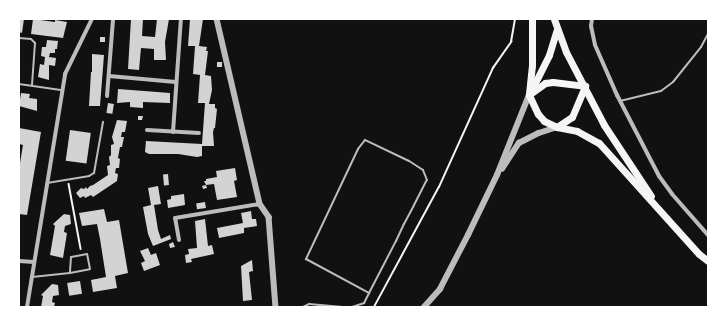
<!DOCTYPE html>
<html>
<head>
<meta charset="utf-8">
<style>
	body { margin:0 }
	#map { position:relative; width:727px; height:326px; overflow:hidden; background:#111; font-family:Poppins,sans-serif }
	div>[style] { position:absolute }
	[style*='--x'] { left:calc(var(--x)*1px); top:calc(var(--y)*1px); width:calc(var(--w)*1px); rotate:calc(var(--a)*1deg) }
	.building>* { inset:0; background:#d3d3d3; transform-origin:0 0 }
	.path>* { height:1.5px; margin:-0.75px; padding:0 0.75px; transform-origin:0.75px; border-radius:0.75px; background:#f5f5f5 }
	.service>* { height:2px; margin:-1px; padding:0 1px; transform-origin:1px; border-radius:1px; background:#bcbcbc }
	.minor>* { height:4px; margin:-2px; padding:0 2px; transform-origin:2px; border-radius:2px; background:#bcbcbc }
	.tertiary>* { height:5.5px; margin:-2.75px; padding:0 2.75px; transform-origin:2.75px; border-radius:2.75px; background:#bcbcbc }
	.primary>* { height:7px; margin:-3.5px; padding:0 3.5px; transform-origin:3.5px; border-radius:3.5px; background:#f5f5f5 }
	span { translate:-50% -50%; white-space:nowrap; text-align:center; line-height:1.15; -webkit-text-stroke:3px #fff; paint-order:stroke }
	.frame { position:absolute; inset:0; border:20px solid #fff; pointer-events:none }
</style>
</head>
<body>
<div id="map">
	<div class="building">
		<i style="clip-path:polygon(19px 19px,24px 19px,22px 33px,19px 32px)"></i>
		<i style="clip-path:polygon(33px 19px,55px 22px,55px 20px,67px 22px,63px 38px,31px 34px)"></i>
		<i style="clip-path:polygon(131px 19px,143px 19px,142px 36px,155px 37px,157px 19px,169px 19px,165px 42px,166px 60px,154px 60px,154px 49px,141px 48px,139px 70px,128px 69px)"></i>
		<i style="clip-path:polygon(190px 19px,203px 19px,199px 46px,207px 47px,206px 51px,208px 51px,205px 75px,211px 76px,212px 90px,209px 104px,215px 104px,215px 108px,217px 109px,215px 128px,214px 128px,213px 132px,214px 146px,202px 146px,202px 156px,197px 157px,178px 154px,149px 154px,145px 152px,146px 141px,202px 144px,205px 103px,198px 103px,200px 75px,193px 74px,195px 46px,188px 46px)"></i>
		<i style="left:100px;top:37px;width:5px;height:5px"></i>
		<i style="clip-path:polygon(47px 40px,58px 41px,57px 49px,55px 49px,55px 53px,50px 53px,49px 57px,56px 58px,55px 66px,49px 65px,49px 80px,38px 77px,40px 64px,44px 65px,45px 57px,41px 56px,42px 47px,46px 47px)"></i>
		<i style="clip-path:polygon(92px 54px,104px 55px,100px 106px,89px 106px,91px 72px,92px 72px)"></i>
		<i style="left:217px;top:62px;width:5px;height:5px"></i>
		<i style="clip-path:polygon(118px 89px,170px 93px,170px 103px,143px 102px,143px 108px,130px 107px,130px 102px,117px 103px)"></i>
		<i style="clip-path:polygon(21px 93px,30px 94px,29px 98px,37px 99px,37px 111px,19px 106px)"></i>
		<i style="left:108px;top:103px;width:6px;height:10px;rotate:9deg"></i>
		<i style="clip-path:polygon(138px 116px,143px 116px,142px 120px,138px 120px)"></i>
		<i style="clip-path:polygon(117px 120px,127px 121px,125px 132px,122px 132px,121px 137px,124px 137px,122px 147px,120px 147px,118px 158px,120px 159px,119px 168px,116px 168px,115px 173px,118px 174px,117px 181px,93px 197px,91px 195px,85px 198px,84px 196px,80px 198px,76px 193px,81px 188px,84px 189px,86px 187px,87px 189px,90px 186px,93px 185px,108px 175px,107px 166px,110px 165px,109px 157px,111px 155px,111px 145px,114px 144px,112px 137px)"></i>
		<i style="clip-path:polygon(19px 128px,41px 132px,27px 215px,19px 214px,19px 169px,23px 145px,19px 144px)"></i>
		<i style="left:70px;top:130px;width:21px;height:31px;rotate:8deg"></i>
		<i style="clip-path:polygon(235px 168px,237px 180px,234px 181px,237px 197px,217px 200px,214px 184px,206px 185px,207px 188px,203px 189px,202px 186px,206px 185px,204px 181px,206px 181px,206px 179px,217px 177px,216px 171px)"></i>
		<i style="left:168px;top:174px;width:11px;height:5px;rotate:85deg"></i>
		<i style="clip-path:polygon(158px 186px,161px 204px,154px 205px,158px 230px,161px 239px,170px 235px,171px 239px,153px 246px,148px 234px,143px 207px,151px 205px,148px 188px)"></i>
		<i style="clip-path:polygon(184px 194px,185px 205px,168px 208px,167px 200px,171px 199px,171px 196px)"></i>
		<i style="left:205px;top:202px;width:6px;height:9px;rotate:81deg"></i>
		<i style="clip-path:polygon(104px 209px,107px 222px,119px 220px,128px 273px,115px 276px,117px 288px,93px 292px,91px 280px,106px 277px,100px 239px,97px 224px,82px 226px,79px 213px)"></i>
		<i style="clip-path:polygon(251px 211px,252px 219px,256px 219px,257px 226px,244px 228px,244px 233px,219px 238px,217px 228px,243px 223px,241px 213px)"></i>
		<i style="clip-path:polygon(64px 214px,70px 215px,71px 224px,65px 226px,64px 232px,67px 233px,63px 258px,50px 255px,55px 226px,53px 224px)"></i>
		<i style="clip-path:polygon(205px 219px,208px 246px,212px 245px,214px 254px,191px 259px,192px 262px,186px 263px,185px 255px,189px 254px,188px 249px,197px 248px,195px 221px)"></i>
		<i style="clip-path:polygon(173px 242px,175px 247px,170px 248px,169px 244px)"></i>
		<i style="clip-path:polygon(148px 248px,151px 255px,156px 253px,160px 265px,144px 271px,141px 263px,145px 261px,140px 251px)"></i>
		<i style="clip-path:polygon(252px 260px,253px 271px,249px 272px,252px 300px,243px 301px,241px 266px)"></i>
		<i style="left:80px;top:281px;width:13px;height:13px;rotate:81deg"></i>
		<i style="clip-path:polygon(52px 284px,58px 285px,59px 295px,53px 296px,52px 302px,55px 303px,54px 307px,41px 307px,43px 296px,41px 295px)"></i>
	</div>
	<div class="path">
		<i style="--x:69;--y:184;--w:66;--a:79.5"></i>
		<i style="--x:374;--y:307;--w:136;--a:-61.6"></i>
		<i style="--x:439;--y:187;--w:131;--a:-65.6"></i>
		<i style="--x:493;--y:68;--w:32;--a:-55"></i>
		<i style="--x:511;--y:42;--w:23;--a:-80"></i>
	</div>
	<div class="service">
		<i style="--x:19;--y:38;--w:12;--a:5"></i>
		<i style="--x:31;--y:39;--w:6;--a:45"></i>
		<i style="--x:35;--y:43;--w:42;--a:94.1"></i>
		<i style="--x:19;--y:84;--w:42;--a:8.1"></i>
		<i style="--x:620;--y:101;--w:42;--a:-13.7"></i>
		<i style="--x:661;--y:91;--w:15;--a:-37"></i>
		<i style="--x:673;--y:82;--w:45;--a:-51.3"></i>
		<i style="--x:701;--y:47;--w:15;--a:-62"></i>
		<i style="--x:47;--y:183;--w:43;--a:-9.5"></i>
		<i style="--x:89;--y:176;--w:6;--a:-31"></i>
		<i style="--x:94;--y:173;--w:52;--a:-80"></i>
		<i style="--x:32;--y:277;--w:38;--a:-6"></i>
		<i style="--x:70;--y:273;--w:20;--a:-11"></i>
		<i style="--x:90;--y:269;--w:15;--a:-101"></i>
		<i style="--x:87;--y:254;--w:16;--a:169"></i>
		<i style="--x:71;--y:257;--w:16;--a:94"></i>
		<i style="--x:303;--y:307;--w:7;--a:-27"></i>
		<i style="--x:309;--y:304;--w:34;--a:5"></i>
		<i style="--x:352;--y:307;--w:13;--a:-18"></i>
		<i style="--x:364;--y:303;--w:11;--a:-63"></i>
		<i style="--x:369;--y:293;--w:59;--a:-62.6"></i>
		<i style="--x:396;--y:241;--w:19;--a:-65"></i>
		<i style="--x:404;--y:224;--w:21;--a:-62"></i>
		<i style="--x:414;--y:205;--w:28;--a:-63"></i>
		<i style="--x:427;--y:180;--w:11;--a:-112"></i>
		<i style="--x:423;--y:170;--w:17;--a:-147"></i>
		<i style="--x:409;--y:161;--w:49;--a:-154.5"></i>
		<i style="--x:365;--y:140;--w:11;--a:128"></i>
		<i style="--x:358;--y:149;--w:122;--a:115.3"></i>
		<i style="--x:306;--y:259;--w:72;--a:28.4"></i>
	</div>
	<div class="minor">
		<i style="--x:592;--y:19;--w:7;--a:98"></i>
		<i style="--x:591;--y:26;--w:19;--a:78"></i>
		<i style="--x:595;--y:45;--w:55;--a:66.3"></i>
		<i style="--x:617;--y:95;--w:91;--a:62.6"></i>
		<i style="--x:659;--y:176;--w:22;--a:54"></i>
		<i style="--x:672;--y:194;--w:55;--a:48.7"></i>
		<i style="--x:109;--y:76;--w:67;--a:5.1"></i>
		<i style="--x:107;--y:96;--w:77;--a:-85.5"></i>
		<i style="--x:147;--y:130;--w:52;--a:3.3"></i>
		<i style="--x:173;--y:132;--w:113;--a:-86"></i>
		<i style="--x:179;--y:240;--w:22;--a:-100"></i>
		<i style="--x:175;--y:218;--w:86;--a:-9.4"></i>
		<i style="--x:19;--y:261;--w:15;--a:4"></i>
		<i style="--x:27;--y:307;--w:236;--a:-80.7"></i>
		<i style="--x:65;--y:74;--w:61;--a:-63.9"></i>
	</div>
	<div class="tertiary">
		<i style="--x:217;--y:19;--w:190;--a:76.9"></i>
		<i style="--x:260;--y:204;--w:16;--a:55"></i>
		<i style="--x:269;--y:217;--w:90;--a:85.6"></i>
		<i style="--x:502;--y:169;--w:31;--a:-57"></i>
		<i style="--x:519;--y:143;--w:22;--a:-27"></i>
		<i style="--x:539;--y:133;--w:19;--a:-18"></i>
		<i style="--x:424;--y:307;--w:24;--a:-48"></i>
		<i style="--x:440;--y:289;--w:61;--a:-62.6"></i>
		<i style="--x:468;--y:235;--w:67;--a:-64.2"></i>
		<i style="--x:497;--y:175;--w:86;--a:-68.2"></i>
	</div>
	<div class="primary">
		<i style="--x:532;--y:19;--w:46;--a:90"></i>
		<i style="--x:532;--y:65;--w:30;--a:96"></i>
		<i style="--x:529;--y:95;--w:21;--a:65"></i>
		<i style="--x:538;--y:114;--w:9;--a:49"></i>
		<i style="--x:544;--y:121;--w:14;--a:25"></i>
		<i style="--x:557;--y:127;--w:20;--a:11"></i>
		<i style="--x:577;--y:131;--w:25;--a:29"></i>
		<i style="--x:599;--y:143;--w:149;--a:48"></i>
		<i style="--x:699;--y:254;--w:11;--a:38"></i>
		<i style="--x:554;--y:19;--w:35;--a:70"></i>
		<i style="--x:566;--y:52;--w:82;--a:62.5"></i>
		<i style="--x:604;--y:125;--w:85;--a:56.5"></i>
		<i style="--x:531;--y:91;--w:40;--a:-63.4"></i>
		<i style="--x:549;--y:55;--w:27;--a:-73"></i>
		<i style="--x:530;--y:94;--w:19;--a:-36"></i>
		<i style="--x:545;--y:83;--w:8;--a:-7"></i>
		<i style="--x:553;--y:82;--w:32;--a:7"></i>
		<i style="--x:557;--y:127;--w:18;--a:-34"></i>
		<i style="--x:572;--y:117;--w:34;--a:-67"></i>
	</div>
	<div class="frame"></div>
</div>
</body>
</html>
